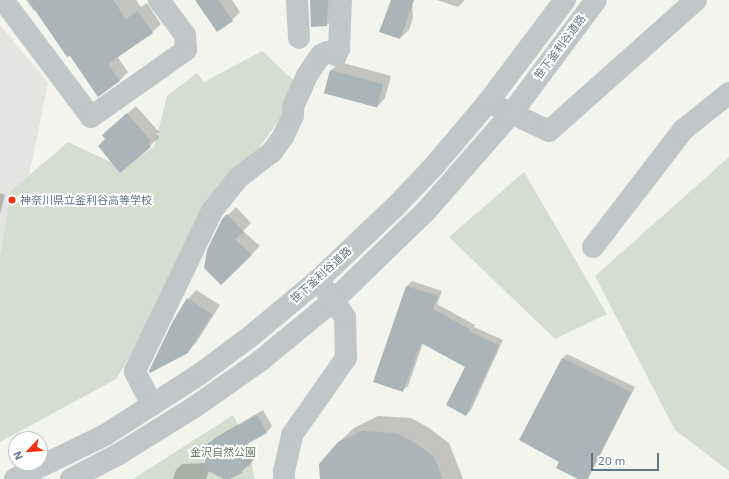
<!DOCTYPE html>
<html>
<head>
<meta charset="utf-8">
<style>
	body { margin:0 }
	#map { position:relative; width:729px; height:479px; overflow:hidden; background:#f4f4ef; font-family:"Exo 2","Noto Sans JP",sans-serif }
	div>[style] { position:absolute }
	[style*='--x'] { left:calc(var(--x)*1px); top:calc(var(--y)*1px); width:calc(var(--w)*1px); rotate:calc(var(--a)*1deg) }
	.built>* { inset:0; background:#e4e5e3 }
	.green>* { inset:0; background:#d5dcd0 }
	.shadow>* { inset:0; background:#0003 }
	.building>* { inset:0; background:#abb5b8; transform-origin:0 0 }
	.minor>* { height:22px; margin:-11px; padding:0 11px; transform-origin:11px; border-radius:11px; background:#c1c6c8 }
	.dots>* { width:11px; height:11px; translate:-50% -50%; box-sizing:border-box; border:2px solid #fff; border-radius:50% }
	span { translate:-50% -50%; white-space:nowrap; text-align:center; line-height:1.15; -webkit-text-stroke:4px #fff; paint-order:stroke }
	.street-label { font-size:11px; color:#607683 }
	.poi-label { font-size:11px; color:#607683 }
	.left { translate:0 -50%; text-align:left }
	.park-label { font-size:11px; color:#677a5f }
	.north { position:absolute; left:8px; top:431px; width:40px; height:40px; box-sizing:border-box; background:#fff; border:1px solid #bfc8cd; border-radius:50%; rotate:245deg; font-size:11px; font-weight:700; line-height:16px; text-align:center; color:#607683 }
	.north::after { content:''; display:block; margin:auto; width:14px; height:18px; background:#f4320f; clip-path:polygon(50% 0,100% 100%,50% 72%,0 100%) }
	.scale { position:absolute; left:591px; top:453px; width:68px; height:18px; box-sizing:border-box; border:2px solid #607683; border-top:0; padding-left:5px; font-size:12px; line-height:14px; white-space:nowrap; color:#607683; -webkit-text-stroke:3px #fff; paint-order:stroke }
</style>
</head>
<body>
<div id="map">
	<div class="built">
		<i style="clip-path:polygon(0 25px,48px 83px,0 317px)"></i>
	</div>
	<div class="green">
		<i style="clip-path:polygon(262px 51px,302px 88px,259px 148px,116px 379px,0 442px,0 256px,11px 191px,68px 142px,123px 168px,154px 147px,167px 96px,197px 73px,204px 82px)"></i>
		<i style="clip-path:polygon(729px 157px,729px 471px,675px 430px,595px 276px)"></i>
		<i style="clip-path:polygon(524px 172px,607px 314px,555px 339px,449px 237px)"></i>
		<i style="clip-path:polygon(233px 415px,250px 447px,254px 479px,133px 479px)"></i>
	</div>
	<div class="shadow">
		<i style="clip-path:polygon(26px 0,136px 0,141px 7px,147px 3px,161px 24px,152px 32px,117px 56px,128px 72px,119px 81px,70px 54px,36px 10px,34px 11px)"></i>
		<i style="clip-path:polygon(196px 0,232px 0,240px 12px,232px 20px)"></i>
		<i style="clip-path:polygon(311px 0,336px 0,336px 16px,327px 25px)"></i>
		<i style="clip-path:polygon(392px 0,412px 0,413px 18px,409px 30px,400px 38px)"></i>
		<i style="clip-path:polygon(437px 0,465px 0,458px 7px)"></i>
		<i style="clip-path:polygon(340px 62px,391px 76px,385px 98px,377px 107px,331px 71px)"></i>
		<i style="clip-path:polygon(136px 106px,159px 132px,156px 134px,159px 137px,150px 146px,106px 139px,103px 135px)"></i>
		<i style="clip-path:polygon(0 193px,5px 195px,0 214px)"></i>
		<i style="clip-path:polygon(236px 207px,251px 223px,243px 231px,260px 246px,221px 284px,223px 220px)"></i>
		<i style="clip-path:polygon(412px 281px,442px 291px,437px 304px,475px 325px,474px 327px,503px 340px,471px 410px,466px 415px,466px 366px,423px 343px,408px 386px,403px 390px,375px 382px,407px 286px)"></i>
		<i style="clip-path:polygon(196px 290px,220px 305px,196px 343px,187px 352px,188px 299px)"></i>
		<i style="clip-path:polygon(567px 354px,635px 387px,588px 479px,580px 479px,560px 461px,520px 439px,563px 358px)"></i>
		<i style="clip-path:polygon(263px 410px,272px 426px,267px 432px,247px 444px,255px 459px,241px 472px,228px 479px,209px 471px,206px 479px,173px 479px,176px 470px,182px 464px,206px 463px,209px 444px,215px 438px)"></i>
		<i style="clip-path:polygon(378px 416px,411px 418px,429px 428px,449px 443px,463px 479px,321px 479px,338px 443px,354px 428px)"></i>
	</div>
	<div class="building">
		<i style="clip-path:polygon(28px 0,113px 0,126px 19px,138px 11px,153px 33px,108px 64px,120px 81px,98px 97px,70px 56px,67px 57px)"></i>
		<i style="clip-path:polygon(195px 0,218px 0,233px 21px,217px 32px)"></i>
		<i style="clip-path:polygon(310px 0,328px 0,327px 26px,311px 27px)"></i>
		<i style="clip-path:polygon(391px 0,414px 0,400px 39px,379px 32px)"></i>
		<i style="left:330px;top:70px;width:55px;height:24px;rotate:15deg"></i>
		<i style="clip-path:polygon(127px 113px,151px 141px,148px 143px,151px 147px,120px 173px,98px 146px,105px 139px,102px 135px)"></i>
		<i style="clip-path:polygon(227px 214px,244px 232px,235px 239px,252px 255px,221px 285px,204px 268px,207px 250px,222px 219px)"></i>
		<i style="clip-path:polygon(406px 286px,438px 296px,433px 309px,471px 330px,470px 332px,499px 345px,466px 416px,446px 405px,465px 367px,421px 343px,403px 392px,373px 382px)"></i>
		<i style="clip-path:polygon(187px 298px,212px 314px,188px 353px,150px 373px,149px 371px,172px 323px)"></i>
		<i style="clip-path:polygon(562px 358px,631px 392px,587px 479px,578px 479px,556px 468px,559px 462px,519px 440px)"></i>
		<i style="clip-path:polygon(257px 415px,267px 433px,240px 448px,250px 466px,244px 467px,242px 473px,230px 479px,224px 479px,204px 469px,208px 443px)"></i>
		<i style="clip-path:polygon(362px 431px,396px 433px,414px 442px,434px 457px,443px 479px,320px 479px,319px 464px,338px 442px)"></i>
	</div>
	<div class="minor">
		<i style="--x:3;--y:0;--w:146;--a:53.1"></i>
		<i style="--x:91;--y:117;--w:116;--a:-35.2"></i>
		<i style="--x:186;--y:50;--w:15;--a:-94"></i>
		<i style="--x:185;--y:35;--w:44;--a:-126.6"></i>
		<i style="--x:297;--y:0;--w:38;--a:87"></i>
		<i style="--x:498;--y:107;--w:56;--a:25.2"></i>
		<i style="--x:549;--y:131;--w:197;--a:-41.7"></i>
		<i style="--x:593;--y:247;--w:148;--a:-52.4"></i>
		<i style="--x:683;--y:130;--w:59;--a:-38.8"></i>
		<i style="--x:152;--y:405;--w:38;--a:-117"></i>
		<i style="--x:135;--y:371;--w:178;--a:-64.3"></i>
		<i style="--x:212;--y:211;--w:42;--a:-51.8"></i>
		<i style="--x:238;--y:178;--w:43;--a:-37.4"></i>
		<i style="--x:272;--y:152;--w:19;--a:-54"></i>
		<i style="--x:283;--y:137;--w:23;--a:-65"></i>
		<i style="--x:293;--y:116;--w:9;--a:-90"></i>
		<i style="--x:293;--y:107;--w:35;--a:-66"></i>
		<i style="--x:307;--y:75;--w:24;--a:-55"></i>
		<i style="--x:321;--y:55;--w:8;--a:-23"></i>
		<i style="--x:328;--y:52;--w:9;--a:21"></i>
		<i style="--x:336;--y:55;--w:7;--a:-63"></i>
		<i style="--x:339;--y:49;--w:49;--a:-87.7"></i>
		<i style="--x:15;--y:479;--w:100;--a:-26.1"></i>
		<i style="--x:105;--y:435;--w:113;--a:-32.7"></i>
		<i style="--x:200;--y:374;--w:64;--a:-36.7"></i>
		<i style="--x:251;--y:336;--w:87;--a:-39.9"></i>
		<i style="--x:318;--y:280;--w:106;--a:-43.5"></i>
		<i style="--x:395;--y:207;--w:57;--a:-46.4"></i>
		<i style="--x:434;--y:166;--w:84;--a:-49.8"></i>
		<i style="--x:488;--y:102;--w:128;--a:-53"></i>
		<i style="--x:71;--y:479;--w:54;--a:-27.5"></i>
		<i style="--x:119;--y:454;--w:87;--a:-31.9"></i>
		<i style="--x:193;--y:408;--w:82;--a:-35"></i>
		<i style="--x:260;--y:361;--w:94;--a:-39.4"></i>
		<i style="--x:333;--y:301;--w:129;--a:-44.1"></i>
		<i style="--x:426;--y:211;--w:129;--a:-48.8"></i>
		<i style="--x:511;--y:114;--w:142;--a:-53.3"></i>
		<i style="--x:284;--y:479;--w:8;--a:-90"></i>
		<i style="--x:284;--y:471;--w:37;--a:-77"></i>
		<i style="--x:292;--y:435;--w:94;--a:-55"></i>
		<i style="--x:346;--y:358;--w:41;--a:-91.4"></i>
		<i style="--x:345;--y:317;--w:34;--a:-126"></i>
	</div>
	<div class="dots">
		<i style="left:12px;top:200px;background:#f4320f"></i>
	</div>
	<div class="street-label">
		<span style="left:560px;top:47px;rotate:-53deg">笹下釜利谷道路</span>
		<span style="left:321px;top:275px;rotate:-42deg">笹下釜利谷道路</span>
	</div>
	<div class="poi-label">
		<span class="left" style="left:20px;top:200px">神奈川県立釜利谷高等学校</span>
	</div>
	<div class="park-label">
		<span style="left:223px;top:452px">金沢自然公園</span>
	</div>
	<div class="north">N</div>
	<div class="scale">20 m</div>
</div>
</body>
</html>
